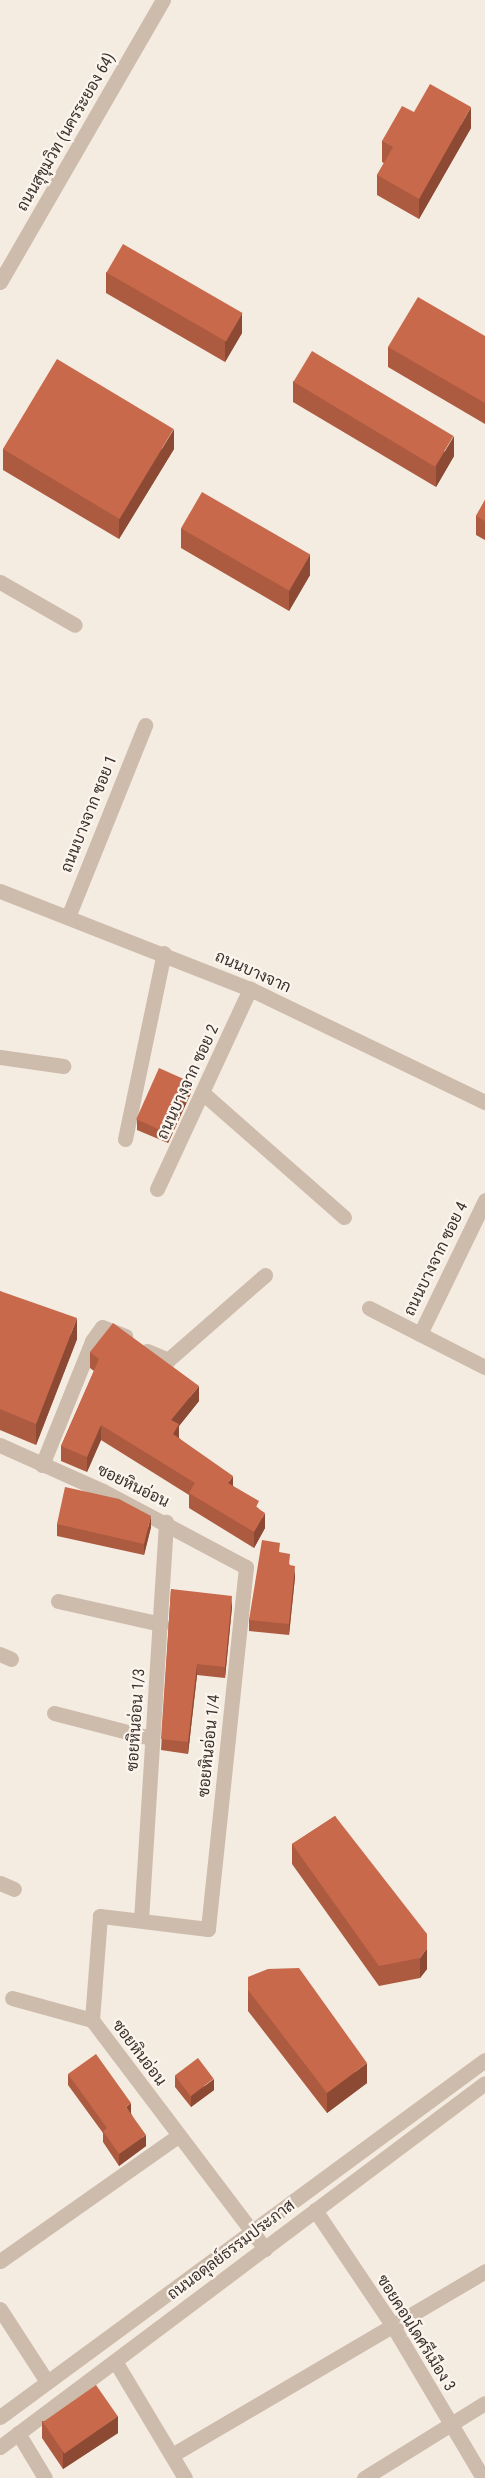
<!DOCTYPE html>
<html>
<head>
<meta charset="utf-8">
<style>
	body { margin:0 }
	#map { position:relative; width:485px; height:2478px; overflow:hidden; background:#f4ebe1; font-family:"Roboto Condensed",Sarabun,sans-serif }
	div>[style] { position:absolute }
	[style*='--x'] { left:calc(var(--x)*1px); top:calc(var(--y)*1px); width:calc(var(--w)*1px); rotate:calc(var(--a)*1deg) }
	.minor>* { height:15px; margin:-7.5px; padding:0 7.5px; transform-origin:7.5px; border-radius:7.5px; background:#cdbbac }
	.tertiary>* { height:15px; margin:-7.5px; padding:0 7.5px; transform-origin:7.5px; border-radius:7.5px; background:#cdbbac }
	.wall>* { inset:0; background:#ac5a40 }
	.shaded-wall>* { inset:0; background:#8c4a34 }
	.building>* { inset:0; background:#c8694b; transform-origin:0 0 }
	span { translate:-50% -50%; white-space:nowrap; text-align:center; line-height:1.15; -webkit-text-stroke:4.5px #fbf5ee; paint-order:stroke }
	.street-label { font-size:16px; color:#3b302b }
</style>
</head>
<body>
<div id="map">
	<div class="minor">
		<i style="--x:0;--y:582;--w:86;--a:29.8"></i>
		<i style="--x:0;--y:891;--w:269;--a:21.4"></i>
		<i style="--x:250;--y:989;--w:261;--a:25.7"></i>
		<i style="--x:68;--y:917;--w:207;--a:-68.1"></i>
		<i style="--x:0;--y:1057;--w:64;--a:8.1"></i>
		<i style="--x:205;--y:1095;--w:185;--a:41.3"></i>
		<i style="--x:125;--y:1139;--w:190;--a:-78.2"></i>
		<i style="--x:157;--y:1189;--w:221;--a:-65.1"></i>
		<i style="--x:369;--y:1308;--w:130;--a:27"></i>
		<i style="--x:420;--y:1334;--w:149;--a:-64.1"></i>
		<i style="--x:147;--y:1351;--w:23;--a:23"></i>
		<i style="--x:168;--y:1360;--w:129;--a:-41.2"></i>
		<i style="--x:0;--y:1445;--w:113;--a:24.1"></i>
		<i style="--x:103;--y:1491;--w:162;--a:28"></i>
		<i style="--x:246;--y:1567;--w:364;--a:96"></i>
		<i style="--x:208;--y:1929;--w:109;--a:-173.1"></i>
		<i style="--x:100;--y:1916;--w:104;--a:94.4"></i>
		<i style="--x:92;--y:2020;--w:287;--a:52.9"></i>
		<i style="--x:42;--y:1465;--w:134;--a:-68"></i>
		<i style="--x:92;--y:1341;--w:17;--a:-54"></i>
		<i style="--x:102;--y:1327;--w:25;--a:21"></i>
		<i style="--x:58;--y:1601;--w:106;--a:12.6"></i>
		<i style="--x:0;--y:1654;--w:12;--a:24"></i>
		<i style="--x:54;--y:1713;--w:100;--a:14.5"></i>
		<i style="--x:0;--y:1883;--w:15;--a:23"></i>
		<i style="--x:141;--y:1920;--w:399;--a:-86.4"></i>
		<i style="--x:12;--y:1998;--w:83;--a:15.4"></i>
		<i style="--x:315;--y:2210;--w:136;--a:56.1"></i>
		<i style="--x:391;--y:2323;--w:180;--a:59.3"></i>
		<i style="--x:0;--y:2261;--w:218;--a:-35.1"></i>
		<i style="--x:0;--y:2309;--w:85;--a:57.1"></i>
		<i style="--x:115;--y:2361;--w:136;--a:59.1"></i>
		<i style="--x:18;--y:2433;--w:52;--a:59"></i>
		<i style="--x:172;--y:2455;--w:363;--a:-30.4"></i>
		<i style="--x:364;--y:2478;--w:142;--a:-31.8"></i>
	</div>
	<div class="tertiary">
		<i style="--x:0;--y:282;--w:326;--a:-60"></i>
		<i style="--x:0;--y:2417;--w:602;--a:-36.36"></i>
		<i style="--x:0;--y:2447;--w:606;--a:-36.89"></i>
	</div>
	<div class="wall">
		<i style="clip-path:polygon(414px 112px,471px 128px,419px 219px,377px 195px,377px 175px,384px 163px,382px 162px,382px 141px)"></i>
		<i style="clip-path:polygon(106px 272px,242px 333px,225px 362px,106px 293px)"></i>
		<i style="clip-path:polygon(485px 336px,485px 424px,388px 367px,388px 347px)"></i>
		<i style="clip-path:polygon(293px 381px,454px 456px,436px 487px,293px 402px)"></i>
		<i style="clip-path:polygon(3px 449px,174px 449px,119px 539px,3px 470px)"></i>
		<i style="clip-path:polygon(485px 500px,485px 540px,476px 535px,476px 516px)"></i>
		<i style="clip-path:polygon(181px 528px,310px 575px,289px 611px,181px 548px)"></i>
		<i style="clip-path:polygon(191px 1093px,168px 1143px,137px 1130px,137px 1119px)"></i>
		<i style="clip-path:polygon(0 1291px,77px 1339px,36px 1445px,0 1430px)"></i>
		<i style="clip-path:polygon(90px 1352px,199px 1401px,179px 1426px,179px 1438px,259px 1509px,265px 1528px,254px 1548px,189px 1508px,189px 1495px,101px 1440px,87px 1472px,61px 1461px,61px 1446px,94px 1371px,90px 1368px)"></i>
		<i style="clip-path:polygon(57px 1524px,151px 1527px,144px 1555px,57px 1536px)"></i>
		<i style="clip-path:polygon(280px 1553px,290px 1565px,295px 1577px,289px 1635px,249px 1631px,249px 1620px)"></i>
		<i style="clip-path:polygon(171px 1589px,232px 1607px,225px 1678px,197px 1675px,188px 1754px,161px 1750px)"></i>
		<i style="clip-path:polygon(335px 1816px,427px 1969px,420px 1978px,379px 1986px,292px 1864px,292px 1844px)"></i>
		<i style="clip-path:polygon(248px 1977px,367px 2083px,327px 2113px,248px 2011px)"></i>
		<i style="clip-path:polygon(68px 2074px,131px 2113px,146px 2146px,119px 2166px,103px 2142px,103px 2133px,68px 2085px)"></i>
		<i style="clip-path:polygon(175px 2076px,214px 2090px,191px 2107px,175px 2087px)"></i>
		<i style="clip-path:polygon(42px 2421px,118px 2433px,63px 2469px,42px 2438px)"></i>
	</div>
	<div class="shaded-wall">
		<i style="clip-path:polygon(471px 107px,471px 128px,419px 219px,419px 199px)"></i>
		<i style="clip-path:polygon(242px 313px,242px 333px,225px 362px,225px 341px)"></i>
		<i style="clip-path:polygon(174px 429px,174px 449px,119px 539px,119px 519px)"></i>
		<i style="clip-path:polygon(454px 436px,454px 456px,436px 487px,436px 466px)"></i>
		<i style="clip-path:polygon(310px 554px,310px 575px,289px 611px,289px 590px)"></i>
		<i style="clip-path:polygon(191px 1082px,191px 1093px,168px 1143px,168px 1131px)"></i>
		<i style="clip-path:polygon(77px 1318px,77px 1339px,36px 1445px,36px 1424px)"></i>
		<i style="clip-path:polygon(199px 1386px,199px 1401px,179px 1426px,179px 1440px,173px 1449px,171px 1420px)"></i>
		<i style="clip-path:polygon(101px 1425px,101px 1440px,87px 1472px,87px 1457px)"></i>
		<i style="clip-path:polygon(233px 1476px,233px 1491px,228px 1483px)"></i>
		<i style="clip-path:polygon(265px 1513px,265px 1528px,254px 1548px,254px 1532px)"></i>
		<i style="clip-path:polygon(151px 1516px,151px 1527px,144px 1555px,144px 1544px)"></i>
		<i style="clip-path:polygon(295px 1566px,295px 1577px,289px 1635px,289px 1624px)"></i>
		<i style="clip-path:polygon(232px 1596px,232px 1607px,225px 1678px,225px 1667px)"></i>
		<i style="clip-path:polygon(197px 1664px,197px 1675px,188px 1754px,188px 1742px)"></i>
		<i style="clip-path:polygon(427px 1948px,427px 1969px,420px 1978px,420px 1958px)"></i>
		<i style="clip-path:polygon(367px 2063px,367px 2083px,327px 2113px,327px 2093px)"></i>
		<i style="clip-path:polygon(214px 2079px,214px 2090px,191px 2107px,191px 2096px)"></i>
		<i style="clip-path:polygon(131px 2103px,131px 2115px,126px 2107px)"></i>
		<i style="clip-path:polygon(146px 2135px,146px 2146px,119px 2166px,119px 2154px)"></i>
		<i style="clip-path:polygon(118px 2416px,118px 2433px,63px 2469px,63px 2453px)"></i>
	</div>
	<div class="building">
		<i style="clip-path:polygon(430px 84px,471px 107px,419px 199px,377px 175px,393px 147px,382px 141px,402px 106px,414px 112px)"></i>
		<i style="left:123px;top:244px;width:138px;height:33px;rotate:30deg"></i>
		<i style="clip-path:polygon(418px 297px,485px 336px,485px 403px,388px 347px)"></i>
		<i style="left:312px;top:351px;width:165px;height:36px;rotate:31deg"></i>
		<i style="left:57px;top:359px;width:136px;height:105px;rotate:31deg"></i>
		<i style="left:202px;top:492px;width:125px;height:42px;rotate:30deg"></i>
		<i style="clip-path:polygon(485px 500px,485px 521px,476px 516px)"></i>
		<i style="left:159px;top:1068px;width:35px;height:56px;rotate:24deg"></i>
		<i style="clip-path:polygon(0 1291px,77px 1318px,36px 1424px,0 1409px)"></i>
		<i style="clip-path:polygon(113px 1323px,199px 1386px,171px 1420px,179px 1424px,173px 1434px,233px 1476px,228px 1483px,259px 1501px,256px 1507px,265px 1513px,254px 1532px,189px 1493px,195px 1483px,101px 1425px,87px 1457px,61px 1446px,99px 1359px,90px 1352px)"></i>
		<i style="clip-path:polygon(65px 1487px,119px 1499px,151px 1516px,144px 1544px,57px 1524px)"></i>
		<i style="clip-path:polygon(262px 1540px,280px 1543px,279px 1552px,290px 1554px,289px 1565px,295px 1566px,289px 1624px,249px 1620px)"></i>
		<i style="clip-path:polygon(171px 1589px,232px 1596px,225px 1667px,197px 1664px,188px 1742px,161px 1739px)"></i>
		<i style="clip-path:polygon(335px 1816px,427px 1934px,427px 1948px,420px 1958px,379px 1966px,292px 1844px)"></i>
		<i style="clip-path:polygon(299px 1968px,367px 2063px,327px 2093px,248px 1990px,248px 1977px,268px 1969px)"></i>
		<i style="clip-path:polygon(96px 2054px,131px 2103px,126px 2107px,146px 2135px,119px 2154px,103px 2131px,107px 2128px,68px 2074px)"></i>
		<i style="left:198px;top:2058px;width:26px;height:29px;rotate:53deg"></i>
		<i style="left:96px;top:2385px;width:38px;height:65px;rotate:55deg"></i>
	</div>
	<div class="street-label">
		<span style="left:66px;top:132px;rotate:-60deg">ถนนสุขุมวิท (นครระยอง 64)</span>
		<span style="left:89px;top:814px;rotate:-68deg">ถนนบางจาก ซอย 1</span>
		<span style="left:253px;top:972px;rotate:24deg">ถนนบางจาก</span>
		<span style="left:188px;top:1082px;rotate:-65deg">ถนนบางจาก ซอย 2</span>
		<span style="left:436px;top:1259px;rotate:-64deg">ถนนบางจาก ซอย 4</span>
		<span style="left:133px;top:1486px;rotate:26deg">ซอยหินอ่อน</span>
		<span style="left:136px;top:1720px;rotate:-86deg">ซอยหินอ่อน 1/3</span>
		<span style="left:209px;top:1746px;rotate:-84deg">ซอยหินอ่อน 1/4</span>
		<span style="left:139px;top:2053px;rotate:53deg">ซอยหินอ่อน</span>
		<span style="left:231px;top:2250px;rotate:-37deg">ถนนอดุลย์ธรรมประภาส</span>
		<span style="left:416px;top:2333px;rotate:58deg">ซอยคอนโดศรีเมือง 3</span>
	</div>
</div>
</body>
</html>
